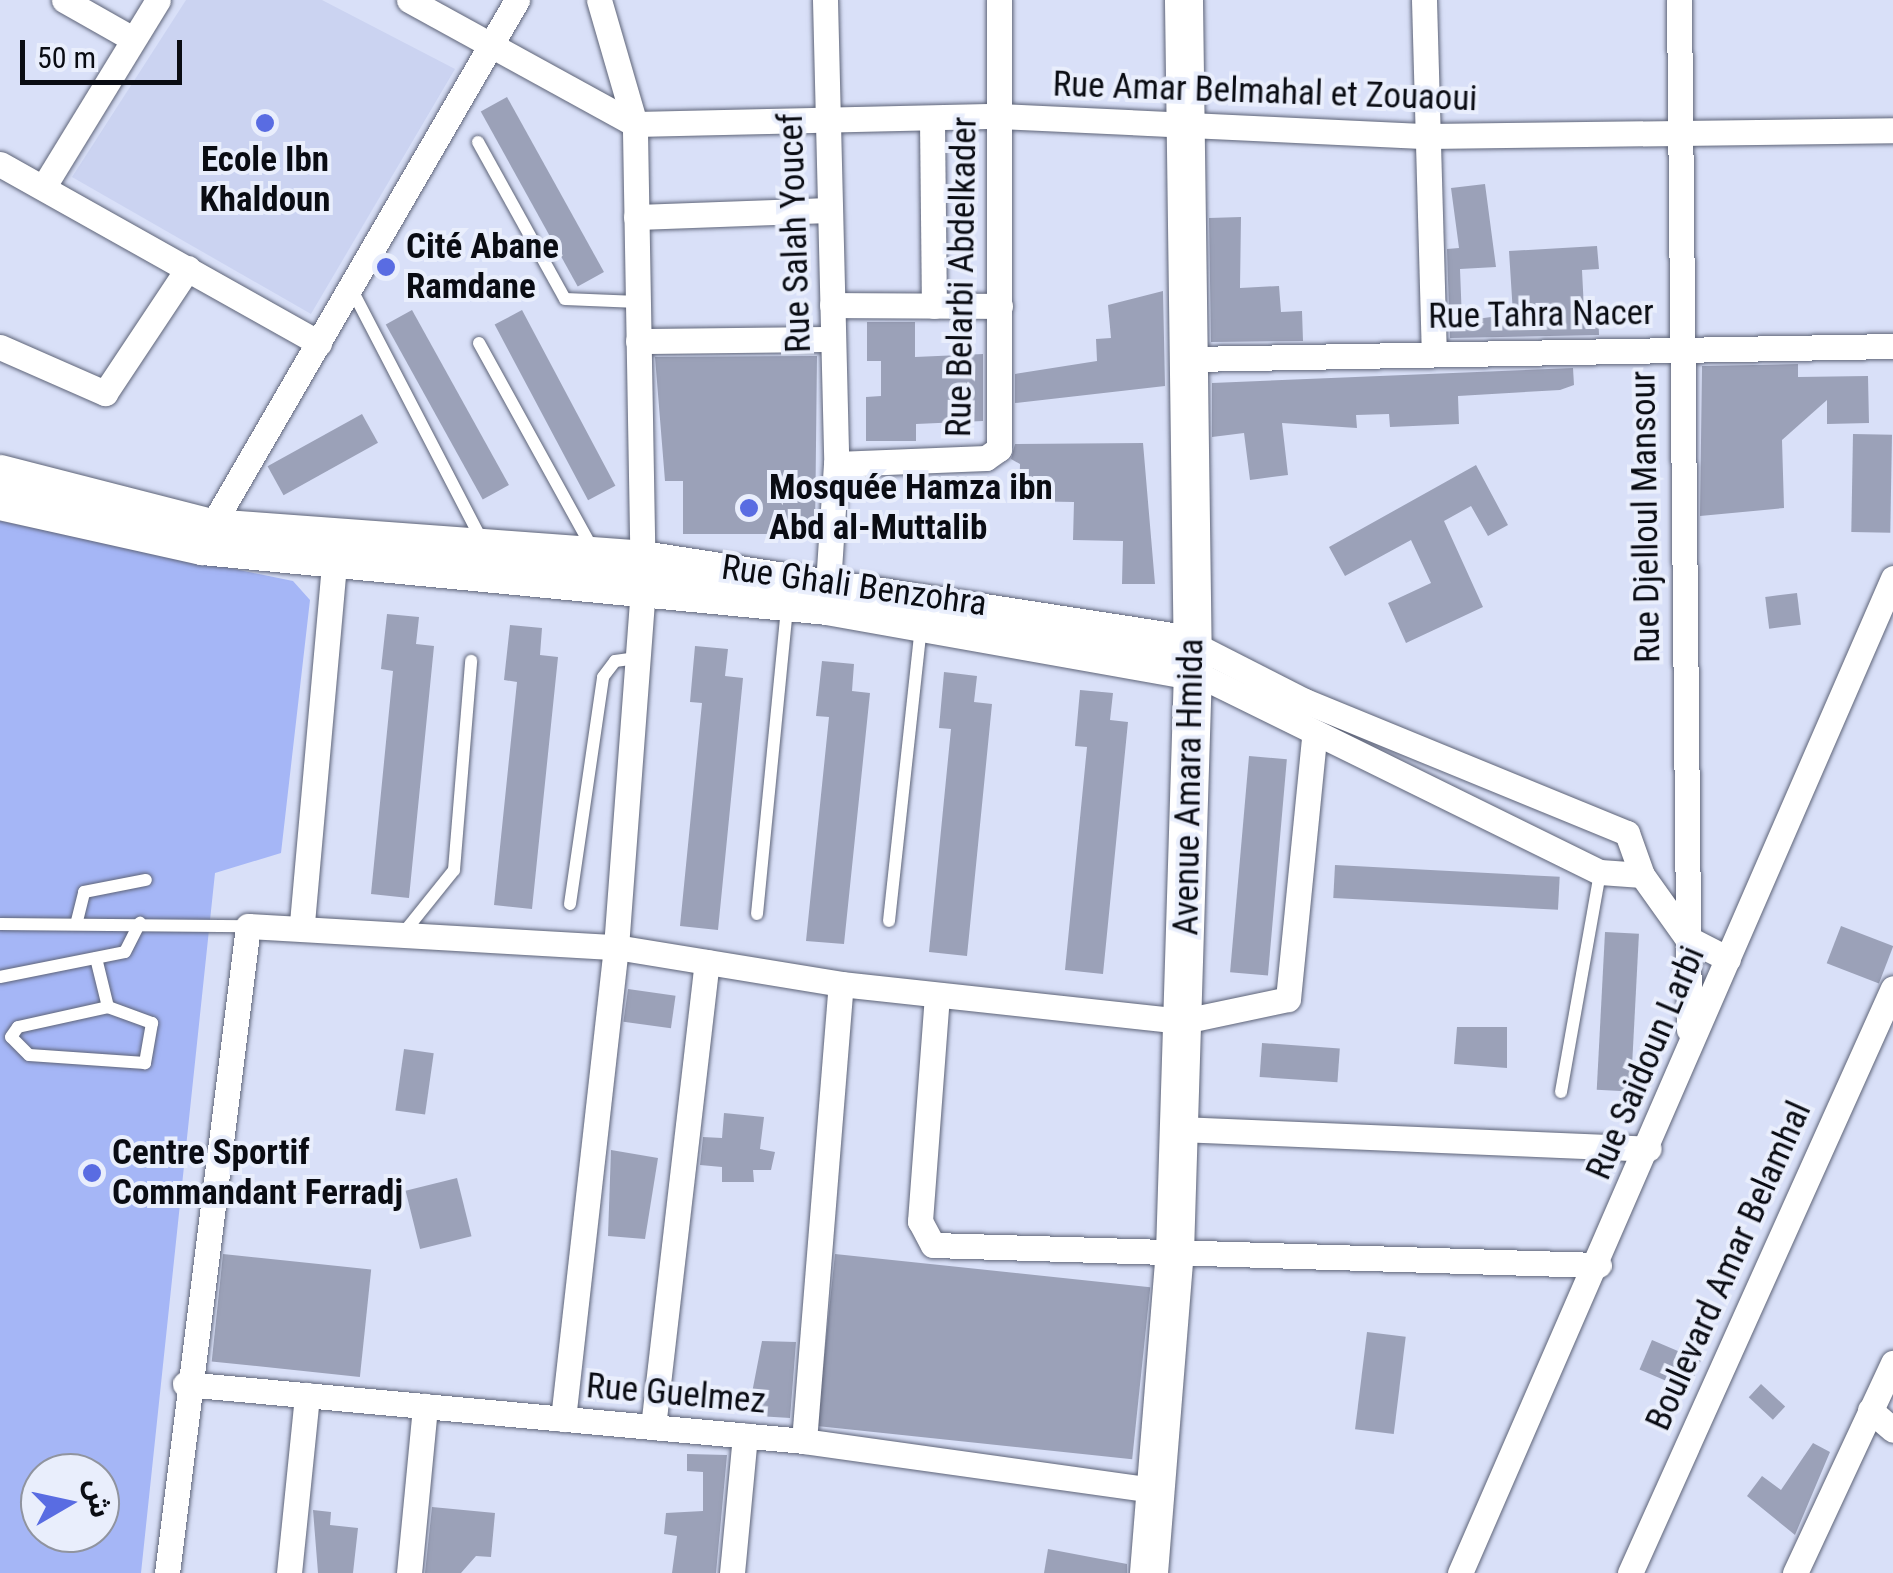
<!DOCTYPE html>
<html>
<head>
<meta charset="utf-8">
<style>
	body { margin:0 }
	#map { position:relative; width:1893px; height:1573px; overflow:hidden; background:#d9e0f8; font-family:"Roboto Condensed","Noto Sans Arabic",sans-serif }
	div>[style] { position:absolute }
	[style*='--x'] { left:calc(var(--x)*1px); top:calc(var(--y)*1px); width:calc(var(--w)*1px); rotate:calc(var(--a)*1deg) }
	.built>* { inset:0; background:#cbd3f1 }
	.green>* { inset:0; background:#a5b6f6 }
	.building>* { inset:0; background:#9ba1b8; transform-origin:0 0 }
	.roads { filter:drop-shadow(0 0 2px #5e6478) drop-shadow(0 0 2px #5e6478) }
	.lane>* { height:12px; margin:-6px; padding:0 6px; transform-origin:6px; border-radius:6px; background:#fff }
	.street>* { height:25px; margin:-12.5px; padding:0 12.5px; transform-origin:12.5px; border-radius:12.5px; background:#fff }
	.secondary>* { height:35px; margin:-17.5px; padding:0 17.5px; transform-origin:17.5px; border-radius:17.5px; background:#fff }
	.primary>* { height:38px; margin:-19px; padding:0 19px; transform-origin:19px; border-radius:19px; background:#fff }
	.dots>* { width:28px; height:28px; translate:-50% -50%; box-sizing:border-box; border:5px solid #e9eefc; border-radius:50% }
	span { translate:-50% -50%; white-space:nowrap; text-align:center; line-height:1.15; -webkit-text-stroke:8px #e9eefc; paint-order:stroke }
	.street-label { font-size:35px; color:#0a0c13 }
	.poi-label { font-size:35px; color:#0a0c13; font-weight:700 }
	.left { translate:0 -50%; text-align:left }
	.north { position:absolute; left:20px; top:1453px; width:100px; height:100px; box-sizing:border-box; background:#e9eefc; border:2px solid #90949f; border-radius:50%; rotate:81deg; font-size:28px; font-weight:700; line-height:40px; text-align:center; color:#0a0c13 }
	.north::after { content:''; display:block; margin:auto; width:35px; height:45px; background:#596ce2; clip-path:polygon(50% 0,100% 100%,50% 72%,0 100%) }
	.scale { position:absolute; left:20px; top:40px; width:162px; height:45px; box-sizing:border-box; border:5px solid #0a0c13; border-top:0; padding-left:12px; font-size:30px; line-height:35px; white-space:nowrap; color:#0a0c13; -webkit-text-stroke:8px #e9eefc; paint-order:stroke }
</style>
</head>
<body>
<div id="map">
	<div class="built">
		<i style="clip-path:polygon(186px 0,322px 0,455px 69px,311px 314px,72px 177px)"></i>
	</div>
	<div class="green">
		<i style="clip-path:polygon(evenodd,0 521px,293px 581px,310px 600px,281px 853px,215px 873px,141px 1573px,0 1573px,0 521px,40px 1473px,100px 1473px,100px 1533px,40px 1533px,40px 1473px)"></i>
	</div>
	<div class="building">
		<i style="left:507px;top:97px;width:200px;height:30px;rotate:61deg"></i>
		<i style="clip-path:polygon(1485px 184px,1496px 267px,1460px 269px,1462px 321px,1513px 314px,1509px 251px,1597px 246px,1599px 269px,1582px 270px,1584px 310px,1598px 309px,1599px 335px,1450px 338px,1447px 249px,1459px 248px,1451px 188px)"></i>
		<i style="clip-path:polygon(1241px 217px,1240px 288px,1279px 286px,1281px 312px,1302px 311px,1303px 341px,1211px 342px,1209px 218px)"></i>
		<i style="clip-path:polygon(1163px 291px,1165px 386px,1015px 403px,1015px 374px,1097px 361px,1096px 339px,1111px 338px,1108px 305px)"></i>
		<i style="left:412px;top:310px;width:200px;height:30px;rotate:61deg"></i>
		<i style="left:522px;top:310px;width:199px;height:31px;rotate:62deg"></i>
		<i style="clip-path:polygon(867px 322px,915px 322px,915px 357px,983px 354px,983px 421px,916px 424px,916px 441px,866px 441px,866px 397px,881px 396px,881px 361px,867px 361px)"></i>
		<i style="clip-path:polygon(817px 356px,815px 534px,683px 534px,683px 481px,665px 481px,655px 357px)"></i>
		<i style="clip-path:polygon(1798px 364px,1798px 377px,1868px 376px,1869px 423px,1827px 424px,1827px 400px,1782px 440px,1784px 508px,1700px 516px,1702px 366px)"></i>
		<i style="clip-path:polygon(1573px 368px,1574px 385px,1560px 390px,1458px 396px,1459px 424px,1390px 427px,1389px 414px,1356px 415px,1357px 428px,1282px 423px,1288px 475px,1250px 480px,1244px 433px,1212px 437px,1212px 383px)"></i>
		<i style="left:362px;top:414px;width:33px;height:108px;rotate:61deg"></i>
		<i style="left:1853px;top:434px;width:39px;height:98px;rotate:1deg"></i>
		<i style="clip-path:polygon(1143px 443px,1155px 584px,1122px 584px,1123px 541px,1073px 540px,1074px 502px,1019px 501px,1020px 464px,1011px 459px,1015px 444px)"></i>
		<i style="clip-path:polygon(1476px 465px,1508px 525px,1488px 536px,1471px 506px,1444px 521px,1483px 607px,1406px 643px,1388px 603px,1431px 583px,1411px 540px,1345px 576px,1329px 547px)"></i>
		<i style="left:1797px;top:593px;width:32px;height:32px;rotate:83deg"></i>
		<i style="clip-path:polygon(387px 614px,419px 617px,416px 644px,434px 646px,409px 898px,371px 894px,393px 671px,381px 669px)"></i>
		<i style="clip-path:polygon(510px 625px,542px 628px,540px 655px,558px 657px,532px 909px,494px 905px,517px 682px,504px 680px)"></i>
		<i style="clip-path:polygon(695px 646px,728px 649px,725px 676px,743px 678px,718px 930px,680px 926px,702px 703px,690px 702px)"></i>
		<i style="clip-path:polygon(822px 661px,854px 664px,852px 691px,870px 693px,844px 944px,806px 941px,829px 717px,816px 716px)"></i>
		<i style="clip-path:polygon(944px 672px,977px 676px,974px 702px,992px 704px,967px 956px,929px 952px,951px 729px,939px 728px)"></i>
		<i style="clip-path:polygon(1080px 690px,1113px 693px,1110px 720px,1128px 722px,1103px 974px,1065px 970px,1087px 747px,1075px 746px)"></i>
		<i style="left:1249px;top:756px;width:38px;height:217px;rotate:5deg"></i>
		<i style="left:1335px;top:865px;width:225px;height:33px;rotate:3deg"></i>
		<i style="left:1841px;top:926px;width:56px;height:40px;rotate:21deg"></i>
		<i style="left:1605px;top:932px;width:34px;height:158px;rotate:3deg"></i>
		<i style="left:628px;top:989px;width:48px;height:33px;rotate:8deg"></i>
		<i style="clip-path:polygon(1457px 1027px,1507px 1027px,1507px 1068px,1454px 1064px)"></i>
		<i style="left:1262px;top:1043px;width:78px;height:34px;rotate:4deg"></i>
		<i style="left:404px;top:1049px;width:30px;height:62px;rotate:8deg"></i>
		<i style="clip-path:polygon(724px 1113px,764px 1117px,760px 1149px,775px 1152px,771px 1170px,753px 1170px,754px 1182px,722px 1182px,722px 1167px,700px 1165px,703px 1137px,722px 1138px)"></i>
		<i style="clip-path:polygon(611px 1150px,658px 1158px,645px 1239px,608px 1236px)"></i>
		<i style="left:457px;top:1178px;width:60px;height:53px;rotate:76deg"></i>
		<i style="left:223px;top:1254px;width:149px;height:108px;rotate:6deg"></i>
		<i style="left:835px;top:1254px;width:317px;height:173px;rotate:6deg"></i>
		<i style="left:1367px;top:1332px;width:39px;height:98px;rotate:7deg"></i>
		<i style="left:1652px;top:1340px;width:53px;height:32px;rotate:23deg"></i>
		<i style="clip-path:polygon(762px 1341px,796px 1342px,790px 1418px,760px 1416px,760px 1398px,751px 1398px)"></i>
		<i style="left:1761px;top:1384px;width:33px;height:18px;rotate:43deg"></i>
		<i style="clip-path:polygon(1813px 1443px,1830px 1452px,1795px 1535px,1747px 1496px,1762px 1476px,1781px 1490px)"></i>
		<i style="clip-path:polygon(687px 1454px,727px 1455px,716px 1573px,672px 1573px,677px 1536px,664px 1534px,666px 1513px,703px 1511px,703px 1472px,687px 1471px)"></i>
		<i style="clip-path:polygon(432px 1507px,495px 1513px,491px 1557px,476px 1556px,461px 1573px,425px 1573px)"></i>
		<i style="clip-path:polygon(313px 1510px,331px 1512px,330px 1525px,358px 1528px,353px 1573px,318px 1573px)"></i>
		<i style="clip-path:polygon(1048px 1549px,1127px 1564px,1127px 1573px,1044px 1573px)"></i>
	</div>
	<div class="roads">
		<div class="lane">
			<i style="--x:478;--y:142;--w:179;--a:61"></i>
			<i style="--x:565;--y:299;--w:73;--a:2.4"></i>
			<i style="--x:351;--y:288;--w:287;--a:62.6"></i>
			<i style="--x:479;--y:343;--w:238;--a:61.1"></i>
			<i style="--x:570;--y:904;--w:229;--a:-81.7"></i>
			<i style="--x:603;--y:677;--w:20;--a:-53"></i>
			<i style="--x:615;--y:661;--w:22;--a:-8"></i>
			<i style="--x:757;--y:914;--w:309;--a:-84.4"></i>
			<i style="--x:77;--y:921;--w:30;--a:-76"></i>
			<i style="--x:84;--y:892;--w:63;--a:-11"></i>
			<i style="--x:889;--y:921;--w:296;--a:-83.8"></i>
			<i style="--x:0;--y:924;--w:248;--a:0.5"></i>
			<i style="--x:405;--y:931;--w:78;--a:-51.2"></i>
			<i style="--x:454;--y:870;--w:210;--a:-85.3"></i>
			<i style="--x:96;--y:958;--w:50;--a:76.2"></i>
			<i style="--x:0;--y:977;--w:127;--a:-11.3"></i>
			<i style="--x:125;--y:952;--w:33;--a:-63"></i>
			<i style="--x:108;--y:1007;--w:47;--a:20"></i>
			<i style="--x:152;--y:1023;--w:41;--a:99.9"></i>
			<i style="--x:145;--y:1063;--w:116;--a:-176.1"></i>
			<i style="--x:29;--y:1055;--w:25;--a:-135"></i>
			<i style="--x:11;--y:1037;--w:12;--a:-55"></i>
			<i style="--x:18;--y:1027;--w:92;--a:-12.5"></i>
			<i style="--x:1561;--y:1092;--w:223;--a:-79.9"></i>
		</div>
		<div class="street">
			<i style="--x:64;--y:0;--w:79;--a:29.5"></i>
			<i style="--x:409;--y:0;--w:258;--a:28.8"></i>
			<i style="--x:635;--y:124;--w:364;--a:-1.3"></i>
			<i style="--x:999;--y:116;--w:429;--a:2.7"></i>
			<i style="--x:1428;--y:136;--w:465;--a:-0.7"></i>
			<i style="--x:825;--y:0;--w:464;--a:88.6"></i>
			<i style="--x:836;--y:464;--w:136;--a:93.8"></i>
			<i style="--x:1424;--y:0;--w:352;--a:88.4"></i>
			<i style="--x:1679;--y:0;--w:1030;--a:89.44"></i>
			<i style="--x:932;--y:121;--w:185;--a:89.4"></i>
			<i style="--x:0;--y:164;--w:366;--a:29.3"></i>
			<i style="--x:44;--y:186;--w:218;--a:-58.5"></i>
			<i style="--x:636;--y:217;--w:194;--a:-2.1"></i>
			<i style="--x:832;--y:305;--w:168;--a:0.3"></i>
			<i style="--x:638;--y:341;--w:195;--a:-0.6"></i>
			<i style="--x:0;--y:347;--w:115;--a:23.7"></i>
			<i style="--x:105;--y:393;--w:150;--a:-56.4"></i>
			<i style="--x:1191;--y:359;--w:702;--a:-1.06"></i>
			<i style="--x:836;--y:464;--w:150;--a:-2.3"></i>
			<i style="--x:986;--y:458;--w:16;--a:-35"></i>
			<i style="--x:999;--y:449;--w:449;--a:-90"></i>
			<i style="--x:206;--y:536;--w:620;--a:-59.88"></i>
			<i style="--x:1191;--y:643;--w:128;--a:27"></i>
			<i style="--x:1305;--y:701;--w:348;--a:22.3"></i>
			<i style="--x:1627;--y:833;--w:45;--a:70.3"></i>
			<i style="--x:1642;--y:875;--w:77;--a:54.5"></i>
			<i style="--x:1687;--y:938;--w:46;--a:27.1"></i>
			<i style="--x:1193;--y:672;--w:453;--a:26.2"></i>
			<i style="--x:1600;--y:872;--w:42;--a:4.1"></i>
			<i style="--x:302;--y:923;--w:363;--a:-84.9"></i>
			<i style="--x:937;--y:995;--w:227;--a:94.3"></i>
			<i style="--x:920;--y:1221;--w:27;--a:62"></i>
			<i style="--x:933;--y:1245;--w:666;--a:1.72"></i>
			<i style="--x:1180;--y:1129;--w:469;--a:2.4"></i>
			<i style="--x:185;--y:1384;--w:622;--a:5.26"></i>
			<i style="--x:804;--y:1441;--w:359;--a:8"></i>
			<i style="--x:1870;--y:1410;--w:30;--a:41"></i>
			<i style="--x:563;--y:1419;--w:475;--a:-83.6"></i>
			<i style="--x:616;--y:947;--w:358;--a:-85.7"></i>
			<i style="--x:643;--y:590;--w:466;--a:-91"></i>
			<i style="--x:635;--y:124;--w:129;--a:-106.2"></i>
			<i style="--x:653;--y:1427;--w:468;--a:-83.4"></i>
			<i style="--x:804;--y:1441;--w:458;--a:-85.4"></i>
			<i style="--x:167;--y:1573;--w:652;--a:-82.86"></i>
			<i style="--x:248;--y:926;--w:369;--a:3.3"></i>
			<i style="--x:616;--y:947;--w:228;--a:9.3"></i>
			<i style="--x:841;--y:984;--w:345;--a:6.2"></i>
			<i style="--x:1184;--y:1021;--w:106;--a:-11.9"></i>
			<i style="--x:1288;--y:999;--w:261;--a:-84.3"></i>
			<i style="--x:289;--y:1573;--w:179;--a:-84.2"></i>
			<i style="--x:409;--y:1573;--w:168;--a:-84.5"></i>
			<i style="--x:732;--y:1573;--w:138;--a:-84.6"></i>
			<i style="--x:1460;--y:1573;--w:1085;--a:-66.48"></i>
			<i style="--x:1630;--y:1573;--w:641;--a:-65.79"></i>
			<i style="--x:1795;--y:1573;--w:232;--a:-65"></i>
		</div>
		<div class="secondary">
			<i style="--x:0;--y:472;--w:218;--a:14.4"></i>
			<i style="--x:211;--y:526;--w:432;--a:4.2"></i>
			<i style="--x:642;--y:558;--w:556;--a:8.8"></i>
			<i style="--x:0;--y:502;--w:207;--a:12.6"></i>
			<i style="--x:202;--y:547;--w:628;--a:5.48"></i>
			<i style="--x:827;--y:607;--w:372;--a:10.1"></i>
		</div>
		<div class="primary">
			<i style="--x:1149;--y:1573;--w:321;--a:-85.4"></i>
			<i style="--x:1175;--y:1253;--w:581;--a:-88.23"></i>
			<i style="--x:1193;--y:672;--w:672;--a:-90.77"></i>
		</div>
	</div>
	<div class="dots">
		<i style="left:265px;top:123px;background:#596ce2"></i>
		<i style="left:386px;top:267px;background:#596ce2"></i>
		<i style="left:749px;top:508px;background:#596ce2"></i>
		<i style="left:92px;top:1173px;background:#596ce2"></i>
	</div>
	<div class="street-label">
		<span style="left:1265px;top:92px;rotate:2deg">Rue Amar Belmahal et Zouaoui</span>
		<span style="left:795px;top:233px;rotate:-92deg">Rue Salah Youcef</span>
		<span style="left:962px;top:277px;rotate:-89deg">Rue Belarbi Abdelkader</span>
		<span style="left:1541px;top:315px;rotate:-1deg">Rue Tahra Nacer</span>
		<span style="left:1646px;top:517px;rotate:-91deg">Rue Djelloul Mansour</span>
		<span style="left:854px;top:586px;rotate:8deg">Rue Ghali Benzohra</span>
		<span style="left:1189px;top:787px;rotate:-89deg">Avenue Amara Hmida</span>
		<span style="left:1646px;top:1063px;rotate:-67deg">Rue Saidoun Larbi</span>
		<span style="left:1729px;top:1266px;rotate:-66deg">Boulevard Amar Belamhal</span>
		<span style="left:676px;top:1394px;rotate:5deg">Rue Guelmez</span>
	</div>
	<div class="poi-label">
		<span style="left:265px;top:180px">Ecole Ibn<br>Khaldoun</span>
		<span class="left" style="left:406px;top:267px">Cité Abane<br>Ramdane</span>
		<span class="left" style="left:769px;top:508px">Mosquée Hamza ibn<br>Abd al-Muttalib</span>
		<span class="left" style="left:112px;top:1173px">Centre Sportif<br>Commandant Ferradj</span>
	</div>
	<div class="north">ش</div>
	<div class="scale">50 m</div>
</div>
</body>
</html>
